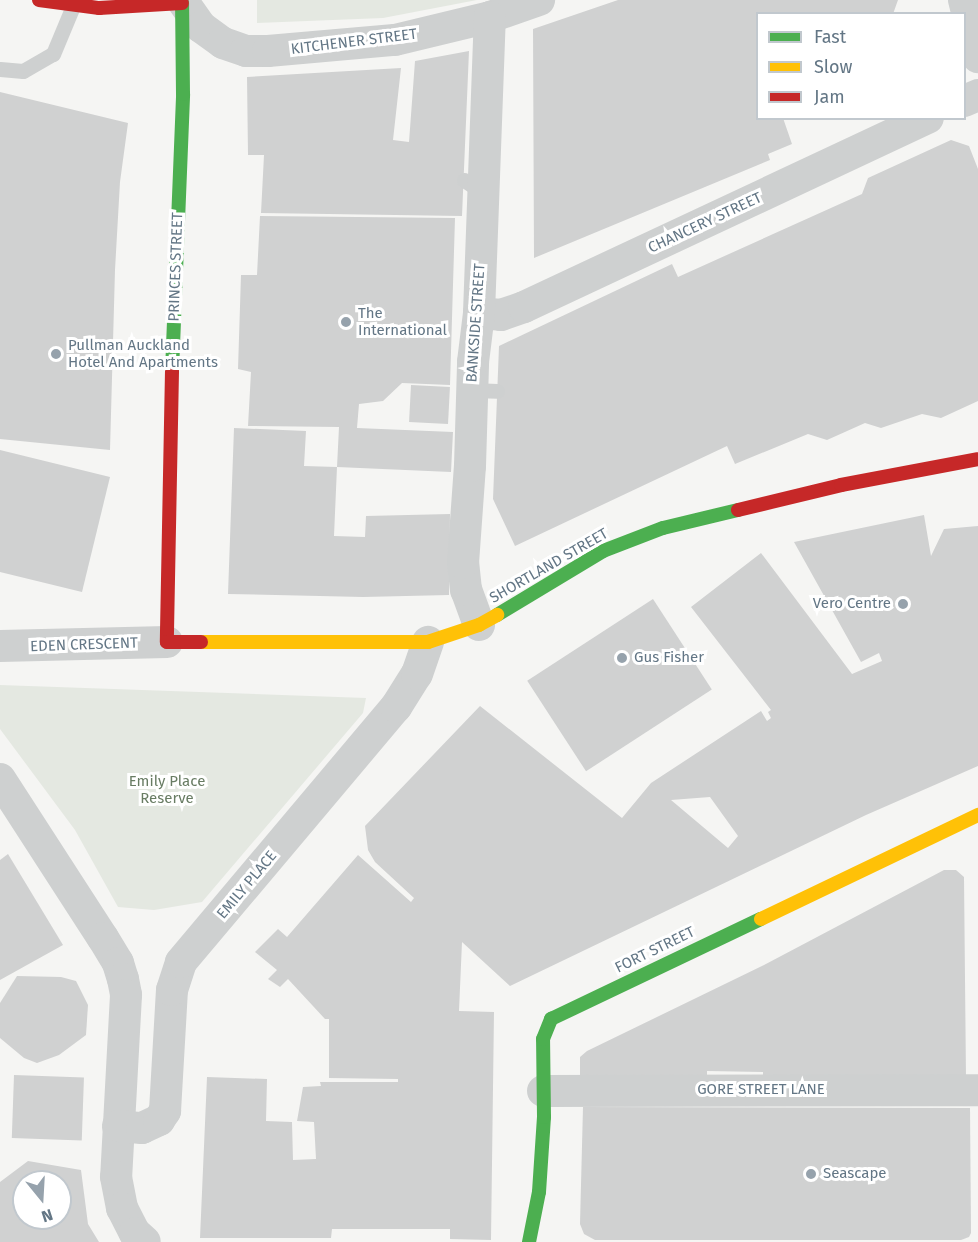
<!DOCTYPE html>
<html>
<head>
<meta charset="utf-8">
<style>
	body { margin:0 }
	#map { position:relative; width:978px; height:1242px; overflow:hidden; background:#f5f5f3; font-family:"Fira Sans",sans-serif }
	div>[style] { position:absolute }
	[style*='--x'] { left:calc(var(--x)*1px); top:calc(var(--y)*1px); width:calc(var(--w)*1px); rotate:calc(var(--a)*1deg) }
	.green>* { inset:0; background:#e4e8e1 }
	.building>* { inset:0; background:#d0d1d1; transform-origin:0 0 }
	.lane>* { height:15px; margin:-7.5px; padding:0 7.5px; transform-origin:7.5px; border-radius:7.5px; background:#ced0d0 }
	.street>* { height:32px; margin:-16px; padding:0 16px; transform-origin:16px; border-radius:16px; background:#ced0d0 }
	.fast>* { height:14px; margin:-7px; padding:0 7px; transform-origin:7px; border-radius:7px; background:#4caf50 }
	.slow>* { height:14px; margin:-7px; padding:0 7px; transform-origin:7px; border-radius:7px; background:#ffc107 }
	.jam>* { height:14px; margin:-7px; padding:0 7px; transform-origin:7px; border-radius:7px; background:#c62828 }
	.dots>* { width:16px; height:16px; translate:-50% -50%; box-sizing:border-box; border:3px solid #fff; border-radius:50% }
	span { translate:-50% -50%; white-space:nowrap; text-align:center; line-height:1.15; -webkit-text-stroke:6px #fff; paint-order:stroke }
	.street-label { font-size:15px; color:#637685 }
	.poi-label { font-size:15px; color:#637685 }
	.left { translate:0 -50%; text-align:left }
	.right { translate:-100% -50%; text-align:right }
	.park-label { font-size:15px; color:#687c63 }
	.legend { position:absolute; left:756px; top:12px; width:210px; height:108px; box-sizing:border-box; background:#fff; border:2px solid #c1c8ce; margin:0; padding:8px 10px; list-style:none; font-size:18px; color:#637685 }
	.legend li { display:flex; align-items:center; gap:12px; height:30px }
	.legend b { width:30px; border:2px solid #c1c8ce }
	.north { position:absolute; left:12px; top:1170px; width:60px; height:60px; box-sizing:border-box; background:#fff; border:2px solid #c1c8ce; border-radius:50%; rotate:162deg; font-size:16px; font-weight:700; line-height:24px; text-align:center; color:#637685 }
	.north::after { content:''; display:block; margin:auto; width:21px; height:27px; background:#96a2ac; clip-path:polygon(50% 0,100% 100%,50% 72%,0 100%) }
</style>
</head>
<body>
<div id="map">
	<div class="green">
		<i style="clip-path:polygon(257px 0,477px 0,383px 18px,257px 23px)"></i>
		<i style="clip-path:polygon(0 685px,366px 698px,363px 713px,202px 902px,154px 910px,118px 907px,75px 830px,0 729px)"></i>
	</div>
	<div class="building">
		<i style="clip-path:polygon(618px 0,898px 0,893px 14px,758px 14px,758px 118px,783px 118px,792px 144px,768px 154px,770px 160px,534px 258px,533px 29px)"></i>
		<i style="clip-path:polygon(469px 51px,462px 216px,261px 213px,264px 155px,248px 155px,247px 77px,401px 68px,393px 140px,409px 142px,415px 61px)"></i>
		<i style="clip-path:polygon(0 92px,128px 123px,120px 182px,115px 270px,110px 450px,0 439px)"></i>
		<i style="clip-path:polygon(951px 140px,969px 146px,978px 169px,978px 401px,941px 418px,922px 414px,881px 428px,865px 423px,827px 440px,808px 434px,735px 464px,727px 446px,515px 546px,493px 499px,499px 346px,672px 264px,678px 277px,862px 194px,868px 178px)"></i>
		<i style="clip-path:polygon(260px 216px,455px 218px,450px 385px,402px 383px,383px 401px,359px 404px,357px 428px,453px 432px,451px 472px,337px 467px,334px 536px,365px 537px,366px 516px,450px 514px,449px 595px,363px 597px,228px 594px,234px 428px,306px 431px,304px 466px,337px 467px,339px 427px,248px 426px,251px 372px,238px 369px,241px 275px,257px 275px)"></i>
		<i style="left:411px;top:385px;width:39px;height:37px;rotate:3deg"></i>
		<i style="clip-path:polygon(0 450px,110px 477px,82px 592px,0 572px)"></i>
		<i style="clip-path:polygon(evenodd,924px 515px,931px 556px,944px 529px,978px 526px,978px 766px,866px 815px,510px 986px,462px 942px,459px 1011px,494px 1012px,491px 1240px,450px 1239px,450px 1229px,332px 1229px,331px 1238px,200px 1238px,207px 1077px,267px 1079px,266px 1121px,292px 1122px,293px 1160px,316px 1159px,314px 1122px,297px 1121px,303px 1087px,321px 1086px,320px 1082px,398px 1082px,398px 1079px,329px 1078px,329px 1019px,325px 1019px,288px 979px,280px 987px,268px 979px,277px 970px,255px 952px,278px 929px,287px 937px,358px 855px,411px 902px,414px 898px,375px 862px,368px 850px,365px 826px,480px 706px,622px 818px,651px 783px,761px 711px,767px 721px,771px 718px,768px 712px,771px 710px,691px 607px,761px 553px,852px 674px,882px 661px,879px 653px,861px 662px,794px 542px,924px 515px,710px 797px,738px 836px,728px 848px,671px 800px,710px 797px)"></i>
		<i style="left:653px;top:599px;width:108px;height:150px;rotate:57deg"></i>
		<i style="clip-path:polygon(8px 854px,63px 945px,0 980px,0 860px)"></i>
		<i style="clip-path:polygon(944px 870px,956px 870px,964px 877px,966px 1078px,763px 1079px,763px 1072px,707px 1071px,707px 1081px,580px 1082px,580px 1057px,587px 1051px,764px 965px)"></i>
		<i style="clip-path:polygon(17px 976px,61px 977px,76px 981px,88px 1005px,86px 1035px,59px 1055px,37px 1063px,24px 1058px,0 1038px,0 1003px)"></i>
		<i style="left:14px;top:1075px;width:70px;height:63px;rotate:2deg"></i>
		<i style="clip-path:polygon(583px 1107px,970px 1108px,971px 1233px,969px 1237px,961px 1240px,595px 1240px,584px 1234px,580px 1224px)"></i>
		<i style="clip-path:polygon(evenodd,28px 1161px,81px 1170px,88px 1224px,99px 1242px,0 1242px,0 1182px,28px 1161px,24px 1182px,60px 1182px,60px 1218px,24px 1218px,24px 1182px)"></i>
	</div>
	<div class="lane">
		<i style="--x:0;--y:69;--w:23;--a:5"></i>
		<i style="--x:23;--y:71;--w:34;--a:-30"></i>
		<i style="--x:53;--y:54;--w:52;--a:-67.4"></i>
		<i style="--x:464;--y:180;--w:23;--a:34"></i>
		<i style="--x:472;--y:390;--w:25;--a:2"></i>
	</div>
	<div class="street">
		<i style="--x:182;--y:0;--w:33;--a:55"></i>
		<i style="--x:201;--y:27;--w:27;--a:36"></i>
		<i style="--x:223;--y:43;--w:24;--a:19"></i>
		<i style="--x:246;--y:51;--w:22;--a:0"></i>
		<i style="--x:268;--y:51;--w:127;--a:-5"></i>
		<i style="--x:395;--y:40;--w:98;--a:-13.6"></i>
		<i style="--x:490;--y:17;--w:52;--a:-19.1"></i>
		<i style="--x:964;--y:0;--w:59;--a:76.2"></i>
		<i style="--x:964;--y:101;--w:15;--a:-23"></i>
		<i style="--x:479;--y:313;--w:22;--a:5"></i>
		<i style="--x:501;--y:315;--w:24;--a:-19"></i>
		<i style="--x:524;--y:307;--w:446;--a:-25.1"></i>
		<i style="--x:479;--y:625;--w:37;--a:-110"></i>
		<i style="--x:466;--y:590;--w:27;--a:-96"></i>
		<i style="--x:463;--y:563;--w:97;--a:-85.9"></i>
		<i style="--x:470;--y:466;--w:104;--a:-88.3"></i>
		<i style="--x:473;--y:362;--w:49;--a:-83"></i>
		<i style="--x:479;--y:313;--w:296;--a:-87.9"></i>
		<i style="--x:0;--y:646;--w:167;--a:-1.4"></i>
		<i style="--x:0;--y:779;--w:189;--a:57.1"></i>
		<i style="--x:103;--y:938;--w:29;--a:59"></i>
		<i style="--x:118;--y:963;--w:17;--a:73"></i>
		<i style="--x:123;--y:979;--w:16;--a:79"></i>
		<i style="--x:126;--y:995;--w:182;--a:93.1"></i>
		<i style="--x:116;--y:1177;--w:32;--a:79"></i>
		<i style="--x:122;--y:1208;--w:28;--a:63"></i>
		<i style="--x:135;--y:1233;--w:13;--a:42"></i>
		<i style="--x:543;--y:1091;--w:435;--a:-0.1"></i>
		<i style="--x:118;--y:1126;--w:24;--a:5"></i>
		<i style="--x:142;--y:1128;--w:19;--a:-25"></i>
		<i style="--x:159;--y:1120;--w:11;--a:-56"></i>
		<i style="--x:165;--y:1111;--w:121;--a:-86.7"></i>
		<i style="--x:172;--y:990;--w:29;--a:-72"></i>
		<i style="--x:181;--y:962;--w:334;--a:-49.9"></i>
		<i style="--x:396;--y:707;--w:39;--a:-58"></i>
		<i style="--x:417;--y:674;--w:34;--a:-71"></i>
	</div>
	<div class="fast">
		<i style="--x:172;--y:371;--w:277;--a:-87.7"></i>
		<i style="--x:183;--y:94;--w:91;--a:-90.6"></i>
		<i style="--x:497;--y:615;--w:124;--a:-31.1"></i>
		<i style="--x:603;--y:551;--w:64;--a:-21"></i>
		<i style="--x:663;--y:528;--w:77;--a:-13.5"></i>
		<i style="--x:529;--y:1242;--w:51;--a:-78.7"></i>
		<i style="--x:539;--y:1192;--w:75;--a:-86.2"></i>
		<i style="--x:544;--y:1117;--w:78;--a:-90.7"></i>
		<i style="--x:543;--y:1039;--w:22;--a:-68"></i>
		<i style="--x:551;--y:1019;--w:233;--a:-25.5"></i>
	</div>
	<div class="slow">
		<i style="--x:201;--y:642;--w:227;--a:0"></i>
		<i style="--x:428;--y:642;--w:54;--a:-18.4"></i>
		<i style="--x:479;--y:625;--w:21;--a:-29"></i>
		<i style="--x:761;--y:919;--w:241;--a:-25.6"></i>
	</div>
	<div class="jam">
		<i style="--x:39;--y:0;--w:61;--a:7.6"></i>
		<i style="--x:99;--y:8;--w:83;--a:-3.4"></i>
		<i style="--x:172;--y:371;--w:271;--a:91.1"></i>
		<i style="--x:167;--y:642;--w:34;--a:0"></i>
		<i style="--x:738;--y:510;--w:106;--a:-13.6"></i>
		<i style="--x:841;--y:485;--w:139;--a:-10.7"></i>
	</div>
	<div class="dots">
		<i style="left:346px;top:322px;background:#96a2ac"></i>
		<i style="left:56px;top:354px;background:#96a2ac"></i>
		<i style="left:903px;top:604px;background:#96a2ac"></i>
		<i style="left:622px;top:658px;background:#96a2ac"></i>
		<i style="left:811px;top:1174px;background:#96a2ac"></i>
	</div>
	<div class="street-label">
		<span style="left:354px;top:42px;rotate:-7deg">KITCHENER STREET</span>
		<span style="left:705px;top:223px;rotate:-25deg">CHANCERY STREET</span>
		<span style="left:176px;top:267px;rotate:-88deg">PRINCES STREET</span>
		<span style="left:476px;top:323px;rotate:-86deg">BANKSIDE STREET</span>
		<span style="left:549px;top:566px;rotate:-30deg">SHORTLAND STREET</span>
		<span style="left:84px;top:645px;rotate:-2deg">EDEN CRESCENT</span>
		<span style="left:247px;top:885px;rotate:-50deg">EMILY PLACE</span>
		<span style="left:655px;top:950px;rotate:-26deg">FORT STREET</span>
		<span style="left:761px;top:1090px">GORE STREET LANE</span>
	</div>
	<div class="poi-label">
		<span class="left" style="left:358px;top:322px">The<br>International</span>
		<span class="left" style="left:68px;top:354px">Pullman Auckland<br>Hotel And Apartments</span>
		<span class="right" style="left:891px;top:604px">Vero Centre</span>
		<span class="left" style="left:634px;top:658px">Gus Fisher</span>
		<span class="left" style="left:823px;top:1174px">Seascape</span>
	</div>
	<div class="park-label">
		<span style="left:167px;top:790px">Emily Place<br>Reserve</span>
	</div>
	<ul class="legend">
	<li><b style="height:8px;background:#4caf50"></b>Fast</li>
	<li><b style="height:8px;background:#ffc107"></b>Slow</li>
	<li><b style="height:8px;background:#c62828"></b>Jam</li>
	</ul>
	<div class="north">N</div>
</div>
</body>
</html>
